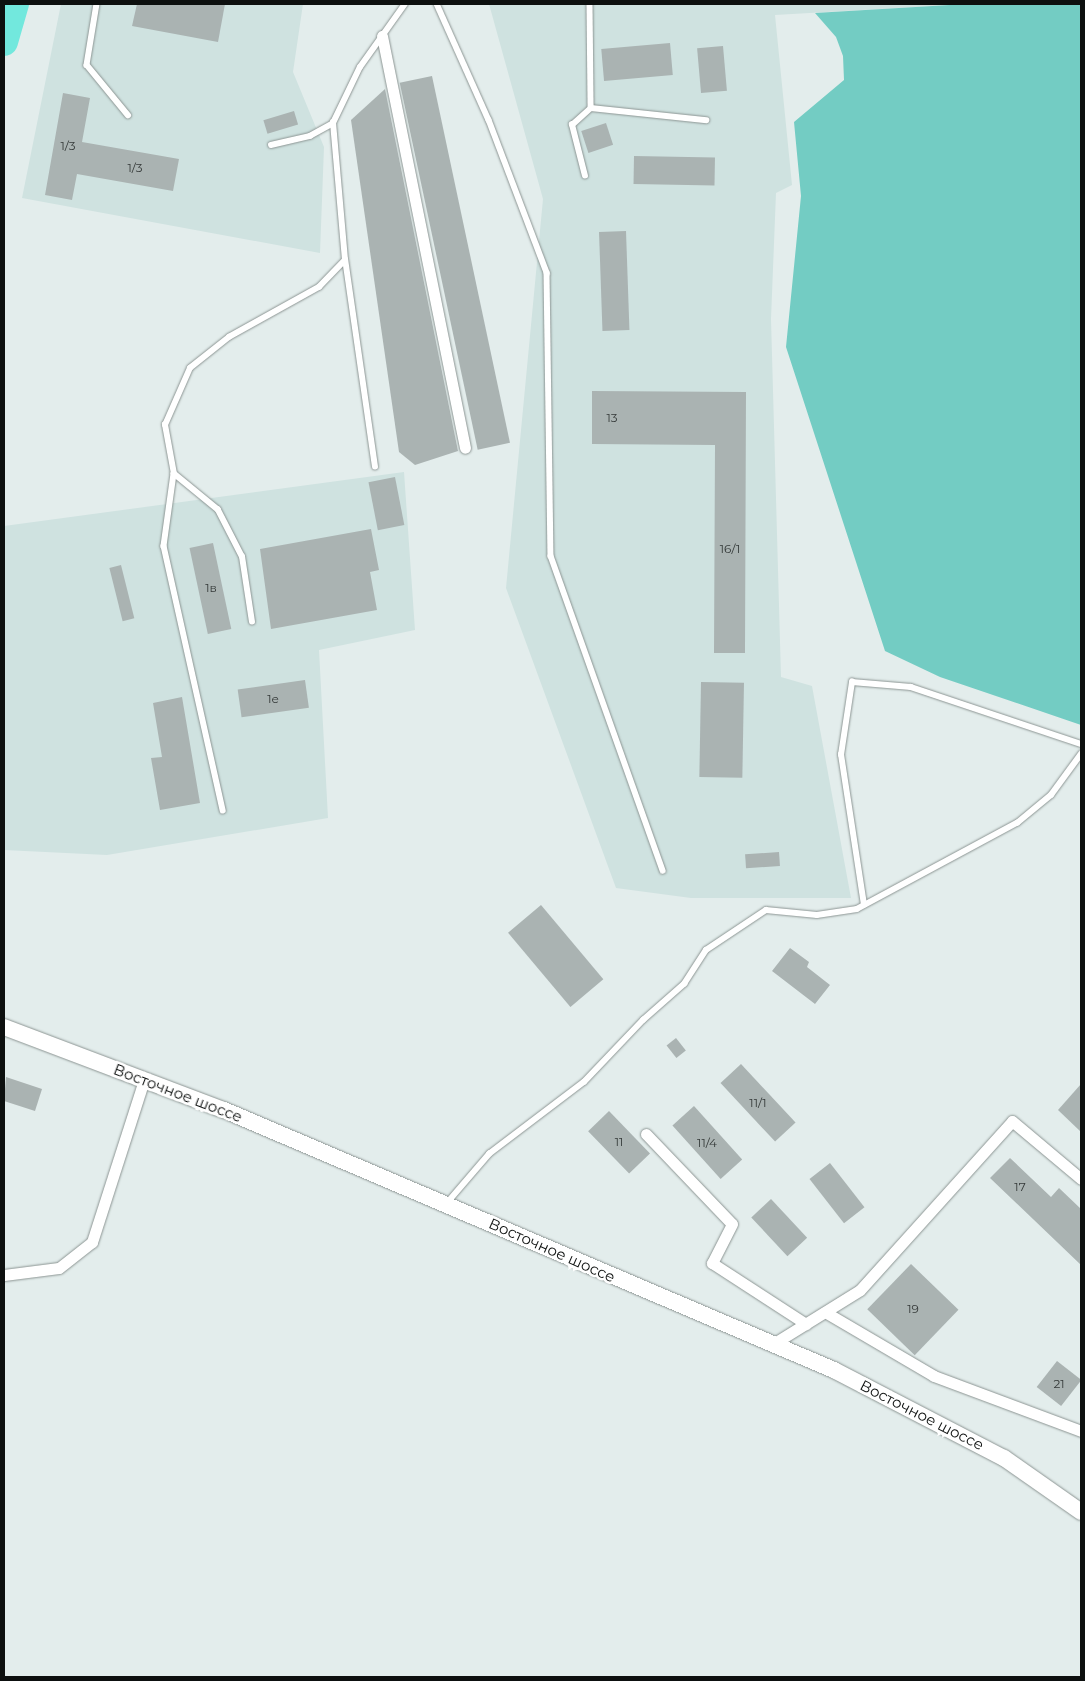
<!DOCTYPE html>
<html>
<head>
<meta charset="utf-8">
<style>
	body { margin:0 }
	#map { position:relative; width:1085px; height:1681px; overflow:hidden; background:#e3edec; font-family:Montserrat,sans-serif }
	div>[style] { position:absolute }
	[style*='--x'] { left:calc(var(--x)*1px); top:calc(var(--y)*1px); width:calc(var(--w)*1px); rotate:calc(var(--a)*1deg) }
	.built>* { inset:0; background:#cfe2e0 }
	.green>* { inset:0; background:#73ccc3 }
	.river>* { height:28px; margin:-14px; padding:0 14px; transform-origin:14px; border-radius:14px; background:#72e8dd }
	.building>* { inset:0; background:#aab3b2; transform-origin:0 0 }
	.roads { filter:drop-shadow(0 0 1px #8c9593) drop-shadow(0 0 1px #8c9593) }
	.lane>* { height:5.5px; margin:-2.75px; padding:0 2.75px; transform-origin:2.75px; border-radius:2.75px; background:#fff }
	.street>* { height:11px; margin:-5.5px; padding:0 5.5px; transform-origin:5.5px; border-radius:5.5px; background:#fff }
	.secondary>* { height:16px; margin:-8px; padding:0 8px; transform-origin:8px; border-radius:8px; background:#fff }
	span { translate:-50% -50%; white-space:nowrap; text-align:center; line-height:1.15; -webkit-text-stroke:5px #fff; paint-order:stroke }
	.number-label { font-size:12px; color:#343938 }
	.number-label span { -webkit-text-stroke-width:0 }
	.street-label { font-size:15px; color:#0d100f }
	.frame { position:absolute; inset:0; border:5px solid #0d100f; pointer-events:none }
</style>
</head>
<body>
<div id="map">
	<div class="built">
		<i style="clip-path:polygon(61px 4px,303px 4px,293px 72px,324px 147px,320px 253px,22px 198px)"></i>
		<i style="clip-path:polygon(489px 4px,966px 4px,775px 15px,792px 185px,776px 193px,771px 319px,781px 677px,812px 686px,851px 898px,691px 898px,616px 888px,506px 588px,543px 199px)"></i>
		<i style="clip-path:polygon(404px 472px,415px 630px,319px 650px,328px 818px,107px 855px,4px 850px,4px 526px)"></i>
	</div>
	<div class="green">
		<i style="clip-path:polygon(966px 4px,1081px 4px,1081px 725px,940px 677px,885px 651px,786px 347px,801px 196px,794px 122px,844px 80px,843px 56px,836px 37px,815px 13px)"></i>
	</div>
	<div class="river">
		<i style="--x:4;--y:42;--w:40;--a:-74"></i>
	</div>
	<div class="building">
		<i style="clip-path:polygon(137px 4px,225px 4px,218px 42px,132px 26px)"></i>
		<i style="left:670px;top:43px;width:32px;height:69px;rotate:85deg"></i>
		<i style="left:723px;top:46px;width:45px;height:26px;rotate:85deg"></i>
		<i style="left:432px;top:76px;width:375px;height:33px;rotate:78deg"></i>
		<i style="clip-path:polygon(385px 89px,458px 451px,415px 465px,399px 452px,351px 120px)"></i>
		<i style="clip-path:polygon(63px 93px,90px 98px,82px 142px,179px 159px,173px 191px,77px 174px,72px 200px,45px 195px)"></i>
		<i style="left:294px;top:111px;width:14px;height:32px;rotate:73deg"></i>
		<i style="left:606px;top:123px;width:23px;height:26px;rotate:72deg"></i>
		<i style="left:634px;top:156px;width:81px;height:28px;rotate:1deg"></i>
		<i style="left:626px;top:231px;width:99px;height:27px;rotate:88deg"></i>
		<i style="clip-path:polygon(592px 391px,746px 392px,745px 653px,714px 653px,715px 445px,592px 444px)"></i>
		<i style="left:395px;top:477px;width:49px;height:27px;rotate:79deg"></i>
		<i style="clip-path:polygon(371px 529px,379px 570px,370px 572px,377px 610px,271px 629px,260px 549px)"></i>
		<i style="left:213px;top:543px;width:88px;height:24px;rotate:78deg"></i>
		<i style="left:121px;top:565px;width:55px;height:12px;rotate:76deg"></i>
		<i style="left:305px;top:680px;width:28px;height:68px;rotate:82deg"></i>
		<i style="left:701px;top:682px;width:43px;height:95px;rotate:1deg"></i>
		<i style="clip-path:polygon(182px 697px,200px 803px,160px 810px,151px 758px,162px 757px,153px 703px)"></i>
		<i style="left:779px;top:852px;width:14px;height:34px;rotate:86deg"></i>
		<i style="left:541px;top:905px;width:97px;height:43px;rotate:50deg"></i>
		<i style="clip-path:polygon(790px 948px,809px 962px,807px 967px,830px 985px,815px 1004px,772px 971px)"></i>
		<i style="left:676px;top:1038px;width:16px;height:12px;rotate:52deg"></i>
		<i style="left:741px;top:1064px;width:80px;height:28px;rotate:47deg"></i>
		<i style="clip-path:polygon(6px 1077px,42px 1089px,35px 1111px,4px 1101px)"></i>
		<i style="clip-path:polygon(1081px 1084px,1081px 1132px,1058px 1110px)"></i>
		<i style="left:694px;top:1106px;width:72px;height:29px;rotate:48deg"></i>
		<i style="left:609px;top:1111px;width:59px;height:29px;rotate:46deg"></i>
		<i style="clip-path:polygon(1010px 1158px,1051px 1197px,1059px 1188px,1081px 1209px,1081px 1265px,990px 1178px)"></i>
		<i style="left:830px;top:1163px;width:56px;height:26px;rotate:52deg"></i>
		<i style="left:771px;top:1199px;width:53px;height:27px;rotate:47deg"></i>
		<i style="left:911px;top:1264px;width:66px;height:63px;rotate:44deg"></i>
		<i style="left:1057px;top:1361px;width:31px;height:33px;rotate:38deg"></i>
	</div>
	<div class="roads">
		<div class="lane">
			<i style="--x:97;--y:4;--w:62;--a:99.3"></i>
			<i style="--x:87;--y:65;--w:65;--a:50.6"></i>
			<i style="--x:437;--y:4;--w:127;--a:65.9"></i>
			<i style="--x:489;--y:120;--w:164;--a:69.2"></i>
			<i style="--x:547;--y:273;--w:283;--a:89.2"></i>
			<i style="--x:551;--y:556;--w:334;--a:70.4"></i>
			<i style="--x:590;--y:4;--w:104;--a:89.4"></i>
			<i style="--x:591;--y:108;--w:116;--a:6"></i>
			<i style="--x:271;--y:145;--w:40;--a:-13"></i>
			<i style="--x:310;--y:136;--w:26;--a:-29"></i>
			<i style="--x:585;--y:176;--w:53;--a:-104.3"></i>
			<i style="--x:572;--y:125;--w:25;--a:-42"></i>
			<i style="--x:375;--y:467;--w:209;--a:-98.2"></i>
			<i style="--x:345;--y:260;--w:138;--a:-95"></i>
			<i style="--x:333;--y:123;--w:62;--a:-64.3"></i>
			<i style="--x:360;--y:67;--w:77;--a:-54.5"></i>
			<i style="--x:174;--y:474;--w:73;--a:97.9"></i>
			<i style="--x:164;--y:546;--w:271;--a:77.4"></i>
			<i style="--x:252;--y:622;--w:66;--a:-98.7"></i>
			<i style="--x:242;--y:557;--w:53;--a:-117.1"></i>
			<i style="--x:218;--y:510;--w:57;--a:-140.7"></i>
			<i style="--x:174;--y:474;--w:50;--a:-100.4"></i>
			<i style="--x:165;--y:425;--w:62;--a:-66.3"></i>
			<i style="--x:190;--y:368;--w:50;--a:-38.5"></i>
			<i style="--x:229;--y:337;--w:103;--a:-29.1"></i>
			<i style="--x:319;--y:287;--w:37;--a:-46"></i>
			<i style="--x:864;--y:905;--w:152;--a:-98.7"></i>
			<i style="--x:841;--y:755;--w:74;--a:-81.4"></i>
			<i style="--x:852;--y:682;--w:59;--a:4.8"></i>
			<i style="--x:911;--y:687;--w:179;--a:18.5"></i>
			<i style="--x:447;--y:1203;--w:65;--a:-49.4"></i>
			<i style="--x:489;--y:1154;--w:119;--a:-37.2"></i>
			<i style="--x:584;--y:1082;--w:86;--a:-46.4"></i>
			<i style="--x:643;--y:1020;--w:55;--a:-41.3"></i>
			<i style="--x:684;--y:984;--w:40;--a:-57.1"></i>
			<i style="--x:706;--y:950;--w:72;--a:-33.7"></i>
			<i style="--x:766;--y:910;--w:51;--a:5.6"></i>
			<i style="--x:817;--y:915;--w:40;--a:-8.5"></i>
			<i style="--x:857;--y:909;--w:182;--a:-28.3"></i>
			<i style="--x:1017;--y:823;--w:44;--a:-39.5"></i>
			<i style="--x:1051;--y:795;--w:51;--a:-53.8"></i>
		</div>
		<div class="street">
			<i style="--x:382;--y:36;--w:420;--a:78.6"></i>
			<i style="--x:646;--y:1134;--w:124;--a:46.3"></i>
			<i style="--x:732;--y:1224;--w:44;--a:117.1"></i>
			<i style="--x:712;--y:1263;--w:112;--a:33"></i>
			<i style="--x:4;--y:1275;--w:55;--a:-7.3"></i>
			<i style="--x:59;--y:1268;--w:42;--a:-38.2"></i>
			<i style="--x:92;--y:1242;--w:170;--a:-72.2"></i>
			<i style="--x:825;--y:1312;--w:126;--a:30.4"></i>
			<i style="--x:934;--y:1376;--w:157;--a:20.5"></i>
			<i style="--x:773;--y:1344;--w:102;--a:-31.8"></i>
			<i style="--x:860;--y:1290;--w:227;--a:-48"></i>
			<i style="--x:1012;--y:1121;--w:90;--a:40"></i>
		</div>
		<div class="secondary">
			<i style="--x:4;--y:1027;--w:235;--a:20.7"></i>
			<i style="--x:224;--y:1110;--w:663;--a:23.09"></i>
			<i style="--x:834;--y:1370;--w:191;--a:27.4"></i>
			<i style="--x:1004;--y:1458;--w:94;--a:35"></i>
		</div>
	</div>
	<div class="number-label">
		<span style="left:68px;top:146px">1/3</span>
		<span style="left:135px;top:168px">1/3</span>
		<span style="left:612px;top:418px">13</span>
		<span style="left:730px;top:549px">16/1</span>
		<span style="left:211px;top:588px">1в</span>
		<span style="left:273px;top:699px">1е</span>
		<span style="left:758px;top:1103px">11/1</span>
		<span style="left:619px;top:1142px">11</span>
		<span style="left:707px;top:1143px">11/4</span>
		<span style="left:1020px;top:1187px">17</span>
		<span style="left:913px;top:1309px">19</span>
		<span style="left:1059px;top:1384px">21</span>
	</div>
	<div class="street-label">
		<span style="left:178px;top:1093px;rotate:21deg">Восточное шоссе</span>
		<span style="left:552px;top:1250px;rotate:24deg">Восточное шоссе</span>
		<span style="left:922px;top:1415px;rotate:27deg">Восточное шоссе</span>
	</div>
	<div class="frame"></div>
</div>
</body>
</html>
